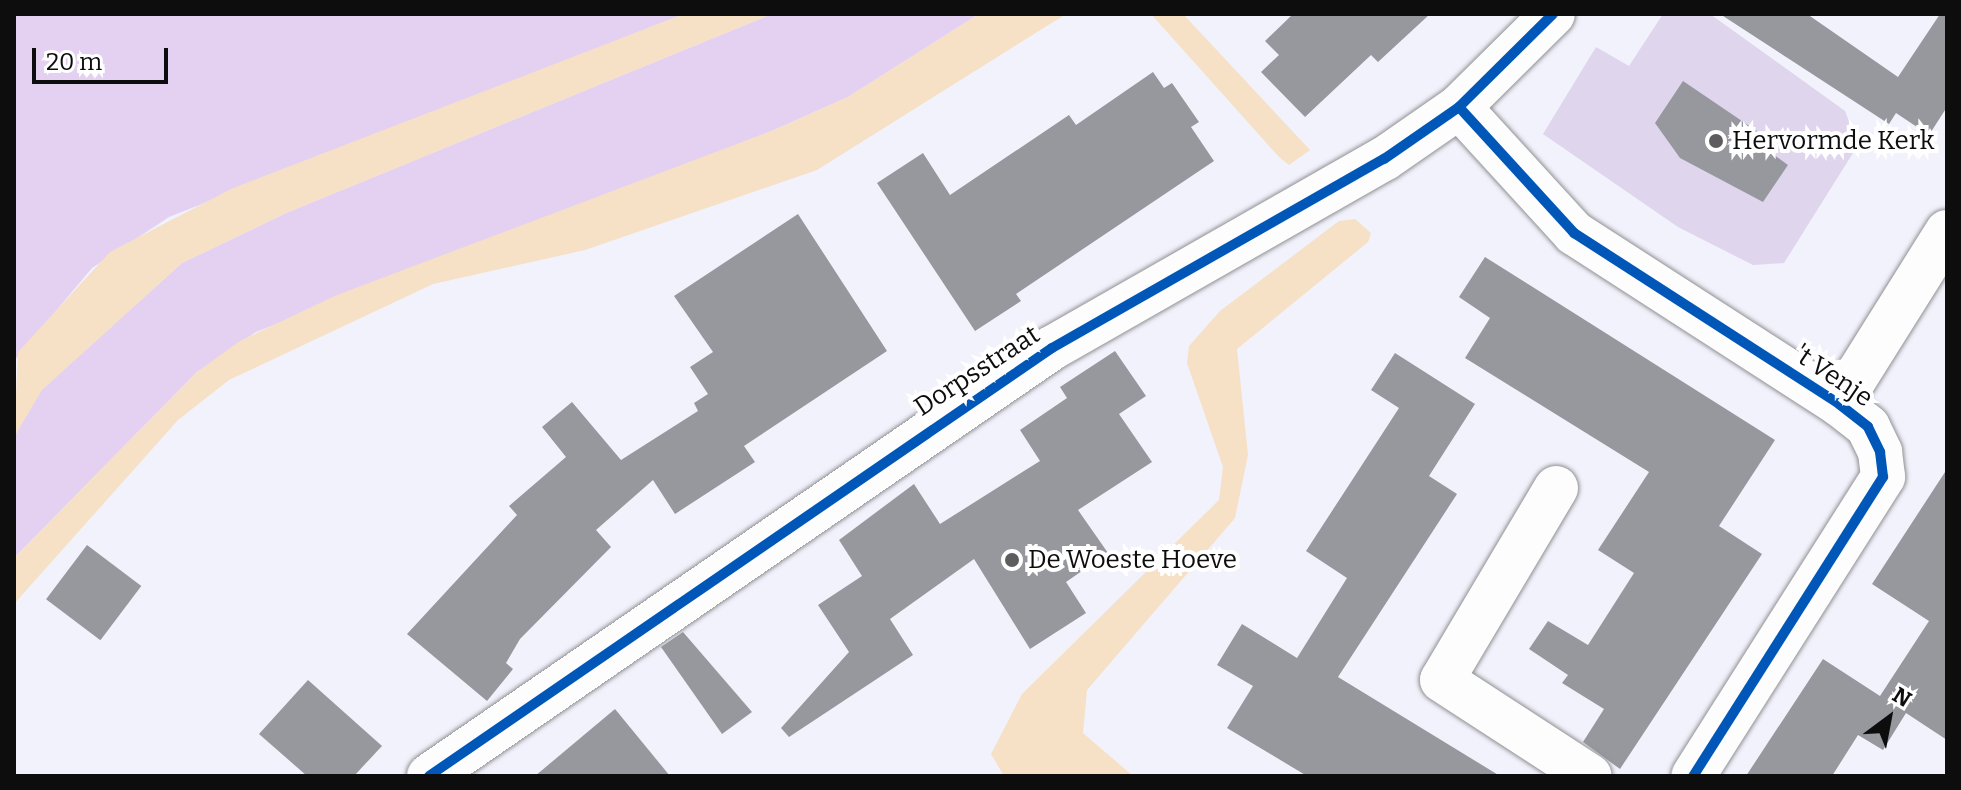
<!DOCTYPE html>
<html>
<head>
<meta charset="utf-8">
<style>
	body { margin:0 }
	#map { position:relative; width:1961px; height:790px; overflow:hidden; background:#f1f2fb; font-family:Bitter,serif }
	div>[style] { position:absolute }
	[style*='--x'] { left:calc(var(--x)*1px); top:calc(var(--y)*1px); width:calc(var(--w)*1px); rotate:calc(var(--a)*1deg) }
	.green>* { inset:0; background:#e4d1f2 }
	.cemetery>* { inset:0; background:#dfd5ed }
	.water>* { inset:0; background:#f6e0c6 }
	.building>* { inset:0; background:#97989e; transform-origin:0 0 }
	.roads { filter:drop-shadow(0 0 2px #909094) drop-shadow(0 0 2px #909094) }
	.minor>* { height:44px; margin:-22px; padding:0 22px; transform-origin:22px; border-radius:22px; background:#fdfdfe }
	.cycleway>* { height:10px; margin:-5px; padding:0 5px; transform-origin:5px; border-radius:5px; background:#0057b8 }
	.dots>* { width:22px; height:22px; translate:-50% -50%; box-sizing:border-box; border:4px solid #fff; border-radius:50% }
	span { translate:-50% -50%; white-space:nowrap; text-align:center; line-height:1.15; -webkit-text-stroke:8px #fff; paint-order:stroke }
	.poi-label { font-size:26px; color:#0d0d0d }
	.left { translate:0 -50%; text-align:left }
	.street-label { font-size:26px; color:#0d0d0d }
	.frame { position:absolute; inset:0; border:16px solid #0d0d0d; pointer-events:none }
	.north { position:absolute; left:1849px; top:678px; width:80px; height:80px; -webkit-text-stroke:6px #fff; paint-order:stroke; rotate:32deg; font-size:22px; font-weight:700; line-height:32px; text-align:center; color:#0d0d0d }
	.north::after { content:''; display:block; margin:auto; width:28px; height:36px; background:#0d0d0d; clip-path:polygon(50% 0,100% 100%,50% 72%,0 100%) }
	.scale { position:absolute; left:32px; top:48px; width:136px; height:36px; box-sizing:border-box; border:4px solid #0d0d0d; border-top:0; padding-left:10px; font-size:24px; line-height:28px; white-space:nowrap; color:#0d0d0d; -webkit-text-stroke:6px #fff; paint-order:stroke }
</style>
</head>
<body>
<div id="map">
	<div class="green">
		<i style="clip-path:polygon(14px 14px,684px 14px,169px 217px,92px 268px,14px 361px)"></i>
		<i style="clip-path:polygon(772px 14px,979px 14px,848px 97px,774px 130px,256px 332px,197px 372px,14px 558px,14px 437px,41px 390px,182px 263px,286px 213px)"></i>
	</div>
	<div class="cemetery">
		<i style="clip-path:polygon(1663px 14px,1710px 14px,1845px 111px,1858px 145px,1784px 263px,1753px 265px,1678px 227px,1543px 134px,1596px 47px,1629px 66px)"></i>
	</div>
	<div class="water">
		<i style="clip-path:polygon(684px 14px,772px 14px,286px 213px,182px 263px,42px 390px,14px 437px,18px 352px,110px 252px,231px 189px)"></i>
		<i style="clip-path:polygon(979px 14px,1066px 14px,817px 170px,585px 250px,433px 284px,229px 380px,178px 420px,14px 604px,14px 558px,197px 372px,240px 341px,337px 295px,774px 130px,848px 97px)"></i>
		<i style="clip-path:polygon(1151px 14px,1183px 14px,1310px 150px,1289px 165px,1279px 157px)"></i>
		<i style="clip-path:polygon(1355px 219px,1371px 233px,1368px 242px,1237px 349px,1248px 455px,1235px 518px,1087px 690px,1083px 733px,1133px 776px,1004px 776px,991px 754px,1022px 694px,1219px 500px,1223px 467px,1187px 363px,1189px 346px,1220px 311px,1339px 221px)"></i>
	</div>
	<div class="building">
		<i style="clip-path:polygon(1293px 14px,1430px 14px,1378px 62px,1371px 55px,1305px 117px,1261px 72px,1279px 55px,1265px 41px)"></i>
		<i style="clip-path:polygon(1720px 14px,1807px 14px,1898px 77px,1940px 14px,1947px 14px,1947px 107px,1929px 135px,1896px 113px,1889px 124px)"></i>
		<i style="clip-path:polygon(1153px 72px,1164px 88px,1172px 83px,1199px 122px,1191px 127px,1214px 161px,1016px 294px,1021px 301px,975px 331px,877px 183px,923px 153px,950px 195px,1069px 115px,1076px 125px)"></i>
		<i style="clip-path:polygon(1683px 81px,1767px 138px,1762px 146px,1788px 165px,1763px 202px,1680px 158px,1655px 123px)"></i>
		<i style="clip-path:polygon(798px 214px,887px 351px,744px 446px,755px 462px,675px 514px,653px 480px,596px 530px,611px 547px,520px 639px,506px 663px,513px 669px,487px 701px,407px 634px,517px 515px,509px 506px,566px 457px,542px 427px,572px 402px,621px 460px,698px 411px,694px 403px,708px 394px,690px 367px,713px 352px,674px 296px)"></i>
		<i style="clip-path:polygon(1485px 257px,1775px 440px,1719px 526px,1762px 554px,1620px 769px,1583px 742px,1604px 709px,1562px 683px,1568px 675px,1529px 649px,1548px 621px,1588px 645px,1634px 573px,1598px 550px,1649px 472px,1465px 358px,1490px 318px,1459px 297px)"></i>
		<i style="clip-path:polygon(1115px 351px,1146px 396px,1119px 414px,1152px 462px,1078px 510px,1108px 553px,1066px 582px,1086px 613px,1030px 649px,974px 559px,890px 619px,913px 655px,789px 737px,781px 728px,849px 652px,818px 605px,862px 576px,839px 540px,914px 484px,940px 524px,1040px 461px,1020px 430px,1067px 398px,1060px 387px)"></i>
		<i style="clip-path:polygon(1395px 353px,1475px 404px,1429px 476px,1457px 494px,1338px 677px,1500px 776px,1307px 776px,1227px 728px,1253px 686px,1217px 665px,1242px 624px,1297px 658px,1347px 578px,1306px 551px,1399px 408px,1371px 390px)"></i>
		<i style="clip-path:polygon(1947px 469px,1947px 740px,1906px 713px,1883px 750px,1858px 735px,1832px 776px,1746px 776px,1823px 659px,1880px 696px,1929px 621px,1872px 584px)"></i>
		<i style="left:87px;top:545px;width:68px;height:68px;rotate:37deg"></i>
		<i style="clip-path:polygon(683px 632px,752px 712px,722px 734px,661px 647px)"></i>
		<i style="clip-path:polygon(308px 680px,382px 746px,354px 776px,307px 776px,259px 734px)"></i>
		<i style="clip-path:polygon(615px 709px,670px 776px,535px 776px)"></i>
	</div>
	<div class="roads">
		<div class="minor">
			<i style="--x:1459;--y:107;--w:171;--a:47.6"></i>
			<i style="--x:1574;--y:233;--w:315;--a:32.8"></i>
			<i style="--x:1839;--y:404;--w:37;--a:38"></i>
			<i style="--x:1868;--y:427;--w:28;--a:64"></i>
			<i style="--x:1880;--y:452;--w:25;--a:83"></i>
			<i style="--x:1883;--y:477;--w:354;--a:122.4"></i>
			<i style="--x:1839;--y:404;--w:203;--a:-57.9"></i>
			<i style="--x:1556;--y:488;--w:223;--a:120.7"></i>
			<i style="--x:1442;--y:680;--w:176;--a:33"></i>
			<i style="--x:429;--y:776;--w:756;--a:-34.49"></i>
			<i style="--x:1052;--y:348;--w:382;--a:-29.7"></i>
			<i style="--x:1384;--y:159;--w:91;--a:-34.7"></i>
			<i style="--x:1459;--y:107;--w:132;--a:-44.7"></i>
		</div>
	</div>
	<div class="cycleway">
		<i style="--x:1459;--y:107;--w:171;--a:47.6"></i>
		<i style="--x:1574;--y:233;--w:315;--a:32.8"></i>
		<i style="--x:1839;--y:404;--w:37;--a:38"></i>
		<i style="--x:1868;--y:427;--w:28;--a:64"></i>
		<i style="--x:1880;--y:452;--w:25;--a:83"></i>
		<i style="--x:1883;--y:477;--w:354;--a:122.4"></i>
		<i style="--x:429;--y:776;--w:756;--a:-34.49"></i>
		<i style="--x:1052;--y:348;--w:382;--a:-29.7"></i>
		<i style="--x:1384;--y:159;--w:91;--a:-34.7"></i>
		<i style="--x:1459;--y:107;--w:132;--a:-44.7"></i>
	</div>
	<div class="dots">
		<i style="left:1716px;top:141px;background:#5d5d60"></i>
		<i style="left:1012px;top:560px;background:#5d5d60"></i>
	</div>
	<div class="poi-label">
		<span class="left" style="left:1732px;top:141px">Hervormde Kerk</span>
		<span class="left" style="left:1028px;top:560px">De Woeste Hoeve</span>
	</div>
	<div class="street-label">
		<span style="left:977px;top:371px;rotate:-33deg">Dorpsstraat</span>
		<span style="left:1833px;top:376px;rotate:34deg">'t Venje</span>
	</div>
	<div class="frame"></div>
	<div class="north">N</div>
	<div class="scale">20 m</div>
</div>
</body>
</html>
